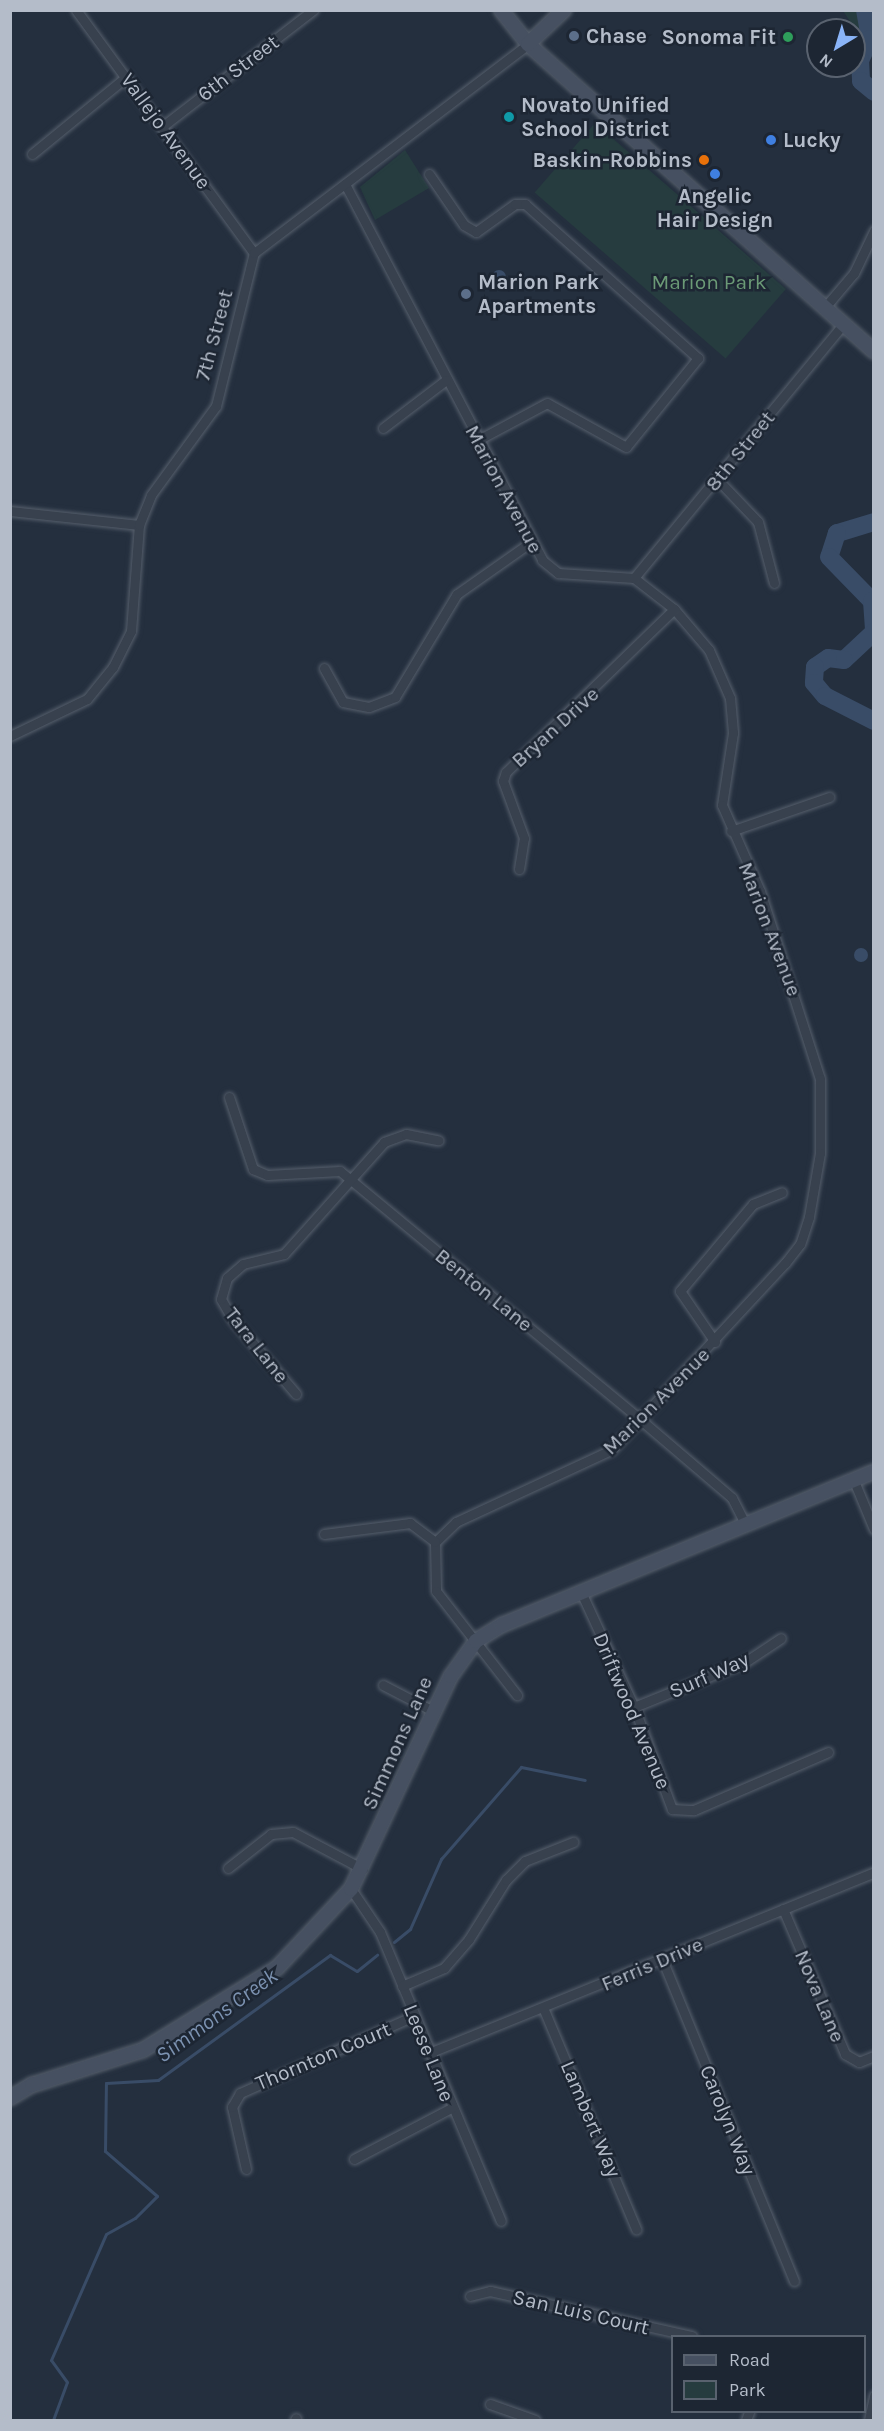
<!DOCTYPE html>
<html>
<head>
<meta charset="utf-8">
<style>
	body { margin:0 }
	#map { position:relative; width:884px; height:2431px; overflow:hidden; background:#242f3e; font-family:Karla,sans-serif }
	div>[style] { position:absolute }
	[style*='--x'] { left:calc(var(--x)*1px); top:calc(var(--y)*1px); width:calc(var(--w)*1px); rotate:calc(var(--a)*1deg) }
	.green>* { inset:0; background:#263c3f; transform-origin:0 0 }
	.water>* { inset:0; background:#394c67 }
	.round { border-radius:50% }
	.stream>* { height:3px; margin:-1.5px; padding:0 1.5px; transform-origin:1.5px; border-radius:1.5px; background:#394c67 }
	.river>* { height:18px; margin:-9px; padding:0 9px; transform-origin:9px; border-radius:9px; background:#394c67 }
	.roads { filter:drop-shadow(0 0 2px #565f6c) drop-shadow(0 0 2px #565f6c) }
	.street>* { height:9px; margin:-4.5px; padding:0 4.5px; transform-origin:4.5px; border-radius:4.5px; background:#38414e }
	.secondary>* { height:14px; margin:-7px; padding:0 7px; transform-origin:7px; border-radius:7px; background:#465061 }
	.dots>* { width:16px; height:16px; translate:-50% -50%; box-sizing:border-box; border:3px solid #1d2633; border-radius:50% }
	span { translate:-50% -50%; white-space:nowrap; text-align:center; line-height:1.15; -webkit-text-stroke:5px #1d2633; paint-order:stroke }
	.poi-label { font-size:21px; color:#b4bcc9; font-weight:700 }
	.left { translate:0 -50%; text-align:left }
	.right { translate:-100% -50%; text-align:right }
	.street-label { font-size:21px; color:#b4bcc9 }
	.park-label { font-size:21px; color:#6b9a76 }
	.water-label { font-size:22px; color:#7c92b1; font-style:italic }
	.frame { position:absolute; inset:0; border:12px solid #b4bcc9; pointer-events:none }
	.legend { position:absolute; left:671px; top:2335px; width:195px; height:78px; box-sizing:border-box; background:#1d2633; border:2px solid #59626f; margin:0; padding:8px 10px; list-style:none; font-size:18px; color:#b4bcc9 }
	.legend li { display:flex; align-items:center; gap:12px; height:30px }
	.legend b { width:30px; border:2px solid #59626f }
	.north { position:absolute; left:806px; top:18px; width:60px; height:60px; box-sizing:border-box; background:#1d2633; border:2px solid #59626f; border-radius:50%; rotate:218deg; font-size:16px; font-weight:700; line-height:24px; text-align:center; color:#b4bcc9 }
	.north::after { content:''; display:block; margin:auto; width:21px; height:27px; background:#8ab4f8; clip-path:polygon(50% 0,100% 100%,50% 72%,0 100%) }
</style>
</head>
<body>
<div id="map">
	<div class="green">
		<i style="clip-path:polygon(843px 11px,873px 11px,873px 44px,854px 53px,854px 27px)"></i>
		<i style="left:595px;top:123px;width:253px;height:92px;rotate:41deg"></i>
		<i style="clip-path:polygon(405px 150px,429px 188px,375px 220px,360px 187px)"></i>
	</div>
	<div class="water">
		<i class="round" style="left:492px;top:270px;width:14px;height:14px"></i>
		<i class="round" style="left:854px;top:948px;width:14px;height:14px"></i>
	</div>
	<div class="stream">
		<i style="--x:394;--y:1942;--w:21;--a:-39"></i>
		<i style="--x:410;--y:1929;--w:77;--a:-66.1"></i>
		<i style="--x:441;--y:1859;--w:122;--a:-49"></i>
		<i style="--x:521;--y:1767;--w:65;--a:11.5"></i>
		<i style="--x:53;--y:2420;--w:40;--a:-69.8"></i>
		<i style="--x:67;--y:2382;--w:27;--a:-126"></i>
		<i style="--x:51;--y:2360;--w:137;--a:-66.4"></i>
		<i style="--x:106;--y:2234;--w:33;--a:-29"></i>
		<i style="--x:135;--y:2218;--w:31;--a:-45"></i>
		<i style="--x:157;--y:2196;--w:69;--a:-139.1"></i>
		<i style="--x:105;--y:2151;--w:68;--a:-89.2"></i>
		<i style="--x:106;--y:2083;--w:52;--a:-3.3"></i>
		<i style="--x:158;--y:2080;--w:213;--a:-36"></i>
		<i style="--x:330;--y:1955;--w:31;--a:31"></i>
		<i style="--x:357;--y:1971;--w:26;--a:-39"></i>
	</div>
	<div class="river">
		<i style="--x:865;--y:10;--w:29;--a:80"></i>
		<i style="--x:870;--y:39;--w:23;--a:115"></i>
		<i style="--x:860;--y:60;--w:21;--a:87"></i>
		<i style="--x:861;--y:81;--w:17;--a:40"></i>
		<i style="--x:874;--y:522;--w:39;--a:163"></i>
		<i style="--x:837;--y:533;--w:25;--a:108"></i>
		<i style="--x:829;--y:557;--w:62;--a:45.7"></i>
		<i style="--x:872;--y:601;--w:30;--a:86"></i>
		<i style="--x:874;--y:632;--w:41;--a:137"></i>
		<i style="--x:844;--y:660;--w:16;--a:-173"></i>
		<i style="--x:828;--y:658;--w:16;--a:145"></i>
		<i style="--x:815;--y:667;--w:16;--a:94"></i>
		<i style="--x:814;--y:683;--w:17;--a:50"></i>
		<i style="--x:825;--y:696;--w:55;--a:27"></i>
	</div>
	<div class="roads">
		<div class="street">
			<i style="--x:76;--y:10;--w:301;--a:53.8"></i>
			<i style="--x:163;--y:126;--w:190;--a:-37.7"></i>
			<i style="--x:32;--y:154;--w:122;--a:-39.3"></i>
			<i style="--x:429;--y:174;--w:62;--a:55.5"></i>
			<i style="--x:464;--y:225;--w:14;--a:30"></i>
			<i style="--x:476;--y:232;--w:48;--a:-35.7"></i>
			<i style="--x:515;--y:204;--w:10;--a:0"></i>
			<i style="--x:525;--y:204;--w:232;--a:41.7"></i>
			<i style="--x:698;--y:358;--w:114;--a:129"></i>
			<i style="--x:626;--y:447;--w:90;--a:-150.9"></i>
			<i style="--x:547;--y:403;--w:78;--a:151.8"></i>
			<i style="--x:345;--y:184;--w:424;--a:62.3"></i>
			<i style="--x:542;--y:560;--w:21;--a:39"></i>
			<i style="--x:558;--y:573;--w:76;--a:3.8"></i>
			<i style="--x:634;--y:578;--w:51;--a:37.8"></i>
			<i style="--x:674;--y:609;--w:54;--a:49.5"></i>
			<i style="--x:709;--y:650;--w:52;--a:66.4"></i>
			<i style="--x:730;--y:698;--w:35;--a:85"></i>
			<i style="--x:733;--y:733;--w:73;--a:98.7"></i>
			<i style="--x:722;--y:805;--w:94;--a:66.2"></i>
			<i style="--x:760;--y:891;--w:197;--a:72.3"></i>
			<i style="--x:820;--y:1079;--w:74;--a:90"></i>
			<i style="--x:820;--y:1153;--w:65;--a:99.8"></i>
			<i style="--x:809;--y:1217;--w:28;--a:108"></i>
			<i style="--x:800;--y:1244;--w:24;--a:128"></i>
			<i style="--x:785;--y:1263;--w:255;--a:132.9"></i>
			<i style="--x:611;--y:1450;--w:171;--a:155.1"></i>
			<i style="--x:456;--y:1522;--w:29;--a:136"></i>
			<i style="--x:435;--y:1542;--w:49;--a:88.8"></i>
			<i style="--x:436;--y:1591;--w:132;--a:52.1"></i>
			<i style="--x:826;--y:306;--w:43;--a:-49.7"></i>
			<i style="--x:854;--y:273;--w:47;--a:-64.5"></i>
			<i style="--x:383;--y:428;--w:79;--a:-37.3"></i>
			<i style="--x:717;--y:479;--w:59;--a:46.4"></i>
			<i style="--x:758;--y:522;--w:63;--a:75.3"></i>
			<i style="--x:10;--y:511;--w:130;--a:6.2"></i>
			<i style="--x:634;--y:578;--w:330;--a:-50.5"></i>
			<i style="--x:324;--y:668;--w:39;--a:61"></i>
			<i style="--x:343;--y:702;--w:26;--a:11"></i>
			<i style="--x:369;--y:707;--w:28;--a:-21"></i>
			<i style="--x:395;--y:697;--w:120;--a:-59"></i>
			<i style="--x:457;--y:594;--w:90;--a:-35.1"></i>
			<i style="--x:10;--y:736;--w:85;--a:-25.7"></i>
			<i style="--x:87;--y:699;--w:41;--a:-50.9"></i>
			<i style="--x:113;--y:667;--w:40;--a:-63.4"></i>
			<i style="--x:131;--y:631;--w:106;--a:-85.7"></i>
			<i style="--x:139;--y:525;--w:32;--a:-68"></i>
			<i style="--x:151;--y:495;--w:110;--a:-53.9"></i>
			<i style="--x:216;--y:406;--w:158;--a:-76.1"></i>
			<i style="--x:254;--y:253;--w:345;--a:-37.3"></i>
			<i style="--x:731;--y:831;--w:104;--a:-19.1"></i>
			<i style="--x:519;--y:869;--w:31;--a:-81"></i>
			<i style="--x:524;--y:838;--w:61;--a:-110.2"></i>
			<i style="--x:503;--y:781;--w:9;--a:-72"></i>
			<i style="--x:506;--y:772;--w:234;--a:-44.1"></i>
			<i style="--x:229;--y:1097;--w:76;--a:71.6"></i>
			<i style="--x:253;--y:1169;--w:15;--a:23"></i>
			<i style="--x:267;--y:1175;--w:73;--a:-3.1"></i>
			<i style="--x:340;--y:1171;--w:392;--a:39.6"></i>
			<i style="--x:642;--y:1421;--w:118;--a:40.5"></i>
			<i style="--x:732;--y:1498;--w:27;--a:63"></i>
			<i style="--x:715;--y:1342;--w:62;--a:-124.5"></i>
			<i style="--x:680;--y:1291;--w:114;--a:-50"></i>
			<i style="--x:753;--y:1204;--w:31;--a:-22"></i>
			<i style="--x:296;--y:1394;--w:97;--a:-130.4"></i>
			<i style="--x:233;--y:1320;--w:24;--a:-120"></i>
			<i style="--x:221;--y:1299;--w:22;--a:-74"></i>
			<i style="--x:227;--y:1278;--w:21;--a:-41"></i>
			<i style="--x:243;--y:1264;--w:42;--a:-13.7"></i>
			<i style="--x:284;--y:1254;--w:150;--a:-48.2"></i>
			<i style="--x:384;--y:1142;--w:23;--a:-20"></i>
			<i style="--x:406;--y:1134;--w:33;--a:11"></i>
			<i style="--x:854;--y:1481;--w:52;--a:67.4"></i>
			<i style="--x:324;--y:1534;--w:87;--a:-7.3"></i>
			<i style="--x:410;--y:1523;--w:31;--a:37"></i>
			<i style="--x:581;--y:1592;--w:127;--a:65.3"></i>
			<i style="--x:634;--y:1707;--w:109;--a:69.6"></i>
			<i style="--x:672;--y:1809;--w:22;--a:3"></i>
			<i style="--x:694;--y:1810;--w:146;--a:-23.4"></i>
			<i style="--x:383;--y:1685;--w:59;--a:27.4"></i>
			<i style="--x:634;--y:1707;--w:120;--a:-22.1"></i>
			<i style="--x:745;--y:1662;--w:43;--a:-33.7"></i>
			<i style="--x:228;--y:1868;--w:55;--a:-38.3"></i>
			<i style="--x:271;--y:1834;--w:22;--a:-5"></i>
			<i style="--x:293;--y:1832;--w:79;--a:27.9"></i>
			<i style="--x:351;--y:1889;--w:52;--a:56"></i>
			<i style="--x:380;--y:1932;--w:313;--a:67.3"></i>
			<i style="--x:783;--y:1909;--w:158;--a:66.8"></i>
			<i style="--x:845;--y:2054;--w:16;--a:30"></i>
			<i style="--x:859;--y:2062;--w:16;--a:-22"></i>
			<i style="--x:662;--y:1959;--w:348;--a:67.7"></i>
			<i style="--x:402;--y:1986;--w:46;--a:-23.2"></i>
			<i style="--x:444;--y:1968;--w:38;--a:-49"></i>
			<i style="--x:469;--y:1939;--w:70;--a:-57.9"></i>
			<i style="--x:506;--y:1880;--w:27;--a:-45"></i>
			<i style="--x:525;--y:1861;--w:52;--a:-21.6"></i>
			<i style="--x:544;--y:2010;--w:238;--a:67.2"></i>
			<i style="--x:429;--y:2053;--w:480;--a:-22.1"></i>
			<i style="--x:354;--y:2159;--w:110;--a:-27.7"></i>
			<i style="--x:246;--y:2169;--w:64;--a:-102.7"></i>
			<i style="--x:232;--y:2107;--w:16;--a:-60"></i>
			<i style="--x:240;--y:2093;--w:190;--a:-23.9"></i>
			<i style="--x:470;--y:2296;--w:21;--a:-14"></i>
			<i style="--x:490;--y:2291;--w:207;--a:12.6"></i>
			<i style="--x:490;--y:2404;--w:48;--a:19.6"></i>
			<i style="--x:295;--y:2420;--w:2;--a:-63"></i>
			<i style="--x:746;--y:2420;--w:9;--a:-69"></i>
			<i style="--x:869;--y:2420;--w:25;--a:-78"></i>
		</div>
		<div class="secondary">
			<i style="--x:501;--y:10;--w:43;--a:51.5"></i>
			<i style="--x:528;--y:44;--w:463;--a:41.6"></i>
			<i style="--x:528;--y:44;--w:50;--a:-43.4"></i>
			<i style="--x:10;--y:2098;--w:26;--a:-31"></i>
			<i style="--x:32;--y:2085;--w:116;--a:-17.5"></i>
			<i style="--x:143;--y:2050;--w:157;--a:-31.5"></i>
			<i style="--x:277;--y:1968;--w:108;--a:-46.9"></i>
			<i style="--x:351;--y:1889;--w:235;--a:-64.9"></i>
			<i style="--x:451;--y:1676;--w:43;--a:-54.5"></i>
			<i style="--x:476;--y:1641;--w:31;--a:-32"></i>
			<i style="--x:502;--y:1625;--w:402;--a:-22.4"></i>
		</div>
	</div>
	<div class="dots">
		<i style="left:574px;top:36px;background:#5c6f8a"></i>
		<i style="left:788px;top:37px;background:#2e9e5b"></i>
		<i style="left:509px;top:117px;background:#0f9aa8"></i>
		<i style="left:771px;top:140px;background:#3f7fe0"></i>
		<i style="left:704px;top:160px;background:#e8710a"></i>
		<i style="left:715px;top:174px;background:#3f7fe0"></i>
		<i style="left:466px;top:294px;background:#5c6f8a"></i>
	</div>
	<div class="poi-label">
		<span class="left" style="left:586px;top:36px">Chase</span>
		<span class="right" style="left:776px;top:37px">Sonoma Fit</span>
		<span class="left" style="left:521px;top:117px">Novato Unified<br>School District</span>
		<span class="left" style="left:783px;top:140px">Lucky</span>
		<span class="right" style="left:692px;top:160px">Baskin-Robbins</span>
		<span style="left:715px;top:208px">Angelic<br>Hair Design</span>
		<span class="left" style="left:478px;top:294px">Marion Park<br>Apartments</span>
	</div>
	<div class="street-label">
		<span style="left:238px;top:68px;rotate:-37deg">6th Street</span>
		<span style="left:166px;top:131px;rotate:54deg">Vallejo Avenue</span>
		<span style="left:214px;top:335px;rotate:-75deg">7th Street</span>
		<span style="left:740px;top:451px;rotate:-51deg">8th Street</span>
		<span style="left:504px;top:489px;rotate:62deg">Marion Avenue</span>
		<span style="left:555px;top:727px;rotate:-42deg">Bryan Drive</span>
		<span style="left:770px;top:929px;rotate:69deg">Marion Avenue</span>
		<span style="left:484px;top:1290px;rotate:39deg">Benton Lane</span>
		<span style="left:257px;top:1345px;rotate:52deg">Tara Lane</span>
		<span style="left:656px;top:1401px;rotate:-45deg">Marion Avenue</span>
		<span style="left:709px;top:1675px;rotate:-24deg">Surf Way</span>
		<span style="left:632px;top:1711px;rotate:67deg">Driftwood Avenue</span>
		<span style="left:397px;top:1743px;rotate:-66deg">Simmons Lane</span>
		<span style="left:652px;top:1964px;rotate:-23deg">Ferris Drive</span>
		<span style="left:820px;top:1996px;rotate:67deg">Nova Lane</span>
		<span style="left:429px;top:2053px;rotate:68deg">Leese Lane</span>
		<span style="left:323px;top:2056px;rotate:-23deg">Thornton Court</span>
		<span style="left:591px;top:2119px;rotate:67deg">Lambert Way</span>
		<span style="left:728px;top:2120px;rotate:68deg">Carolyn Way</span>
		<span style="left:581px;top:2312px;rotate:13deg">San Luis Court</span>
	</div>
	<div class="park-label">
		<span style="left:709px;top:282px">Marion Park</span>
	</div>
	<div class="water-label">
		<span style="left:217px;top:2016px;rotate:-36deg">Simmons Creek</span>
	</div>
	<div class="frame"></div>
	<ul class="legend">
	<li><b style="height:8px;background:#465061"></b>Road</li>
	<li><b style="height:16px;background:#263c3f"></b>Park</li>
	</ul>
	<div class="north">N</div>
</div>
</body>
</html>
